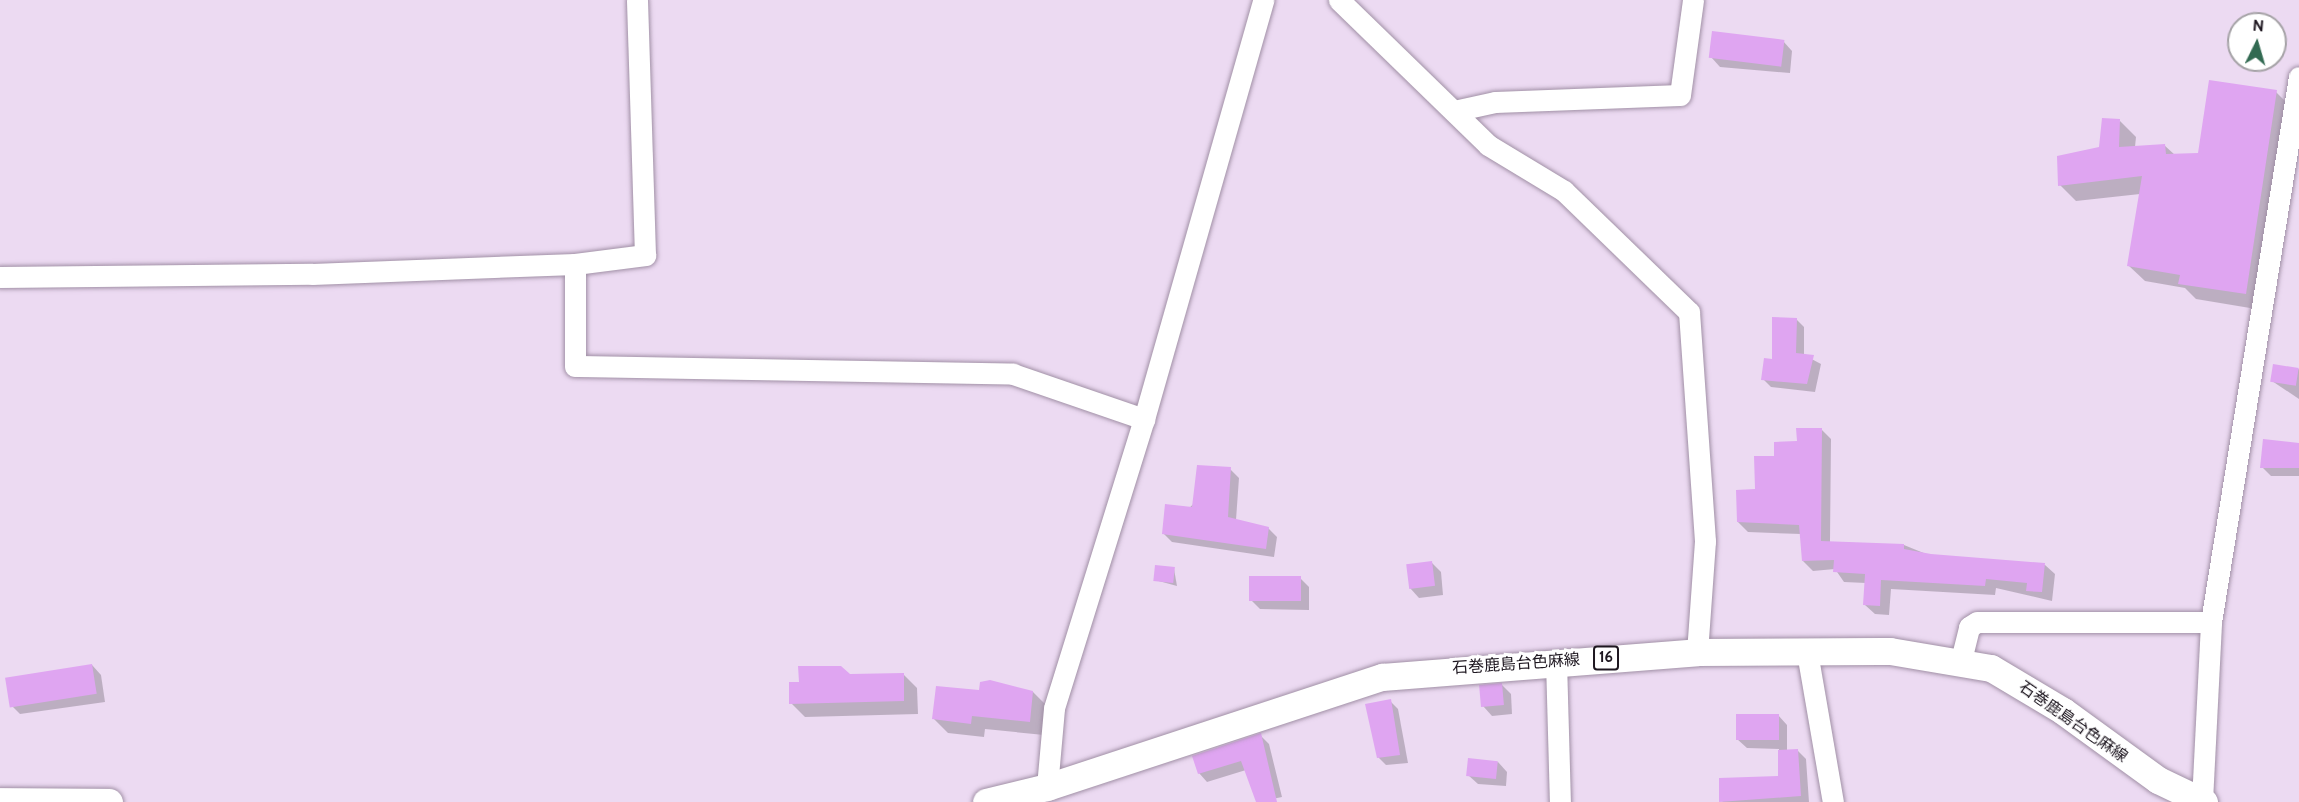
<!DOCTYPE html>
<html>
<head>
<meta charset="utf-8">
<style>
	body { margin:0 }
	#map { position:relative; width:2299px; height:802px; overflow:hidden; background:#ecdaf2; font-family:Cabin,"Noto Sans JP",sans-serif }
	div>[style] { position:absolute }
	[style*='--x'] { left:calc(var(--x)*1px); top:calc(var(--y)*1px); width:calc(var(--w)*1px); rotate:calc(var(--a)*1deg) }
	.shadow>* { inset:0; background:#0003 }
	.building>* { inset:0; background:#dfa5f1; transform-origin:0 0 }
	.roads { filter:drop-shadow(0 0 2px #a190a6) drop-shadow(0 0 2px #a190a6) }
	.minor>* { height:21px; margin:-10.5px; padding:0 10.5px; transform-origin:10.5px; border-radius:10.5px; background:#fff }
	.major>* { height:27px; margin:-13.5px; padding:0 13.5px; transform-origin:13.5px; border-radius:13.5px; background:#fff }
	span { translate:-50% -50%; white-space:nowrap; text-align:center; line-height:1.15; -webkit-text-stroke:6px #fff; paint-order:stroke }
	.shield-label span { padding:2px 4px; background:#fff; border:2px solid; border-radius:4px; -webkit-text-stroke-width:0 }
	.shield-label { font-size:15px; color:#1e1720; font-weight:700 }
	.street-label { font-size:16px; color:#1e1720 }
	.north { position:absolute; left:2227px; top:12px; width:60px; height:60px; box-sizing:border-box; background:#fff; border:2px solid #a5a2a6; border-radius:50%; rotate:5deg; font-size:16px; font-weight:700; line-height:24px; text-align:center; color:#1e1720 }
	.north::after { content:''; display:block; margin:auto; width:21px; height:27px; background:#326a52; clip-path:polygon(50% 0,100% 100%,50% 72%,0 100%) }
</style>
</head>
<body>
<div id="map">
	<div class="shadow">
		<i style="clip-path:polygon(1783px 41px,1792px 51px,1790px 73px,1720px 67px,1711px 57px)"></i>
		<i style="clip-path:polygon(2276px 92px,2292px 108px,2262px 310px,2196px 299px,2185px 288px,2145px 281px,2128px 265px,2140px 194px,2076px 201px,2060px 185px,2101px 148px,2120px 121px,2136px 137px,2135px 147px,2164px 145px,2175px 155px,2199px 155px)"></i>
		<i style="clip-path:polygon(1796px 319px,1804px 327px,1804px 355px,1821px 364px,1815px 392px,1771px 387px,1763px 379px)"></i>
		<i style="clip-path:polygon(2299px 369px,2299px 399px,2272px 381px)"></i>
		<i style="clip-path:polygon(1821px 429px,1831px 439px,1830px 542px,1904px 545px,1931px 556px,2045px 565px,2055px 574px,2052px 601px,1996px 588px,1995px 595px,1891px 589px,1889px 615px,1875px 614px,1865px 605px,1866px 583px,1844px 582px,1835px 569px,1813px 571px,1803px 561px,1801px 534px,1748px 532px,1738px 522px,1776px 457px)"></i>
		<i style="clip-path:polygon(2299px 444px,2299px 476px,2271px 476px,2262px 467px)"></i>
		<i style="clip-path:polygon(1230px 469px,1239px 478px,1236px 520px,1268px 528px,1277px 537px,1274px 557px,1172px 542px,1163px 533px)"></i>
		<i style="clip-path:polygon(1432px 563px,1441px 572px,1443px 595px,1419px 598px,1410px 588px)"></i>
		<i style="clip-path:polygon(1174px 569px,1177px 586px,1155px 580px)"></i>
		<i style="clip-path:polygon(1300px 578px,1309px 587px,1309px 610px,1260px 609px,1251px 600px)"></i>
		<i style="clip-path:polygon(92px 665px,101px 675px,105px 702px,20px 714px,11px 705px)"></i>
		<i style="clip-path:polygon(903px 674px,917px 688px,918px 714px,805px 717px,791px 703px,849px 675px)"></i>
		<i style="clip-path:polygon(1502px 685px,1511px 694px,1512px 714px,1492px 716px,1483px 706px)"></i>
		<i style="clip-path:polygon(980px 692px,1033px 692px,1047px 706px,1044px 735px,985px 729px,984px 737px,948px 733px,934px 719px)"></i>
		<i style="clip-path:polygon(1390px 701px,1398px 709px,1408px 763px,1386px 765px,1378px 757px)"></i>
		<i style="clip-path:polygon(1778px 715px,1787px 725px,1787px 751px,1798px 751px,1806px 759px,1809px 802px,1721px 802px,1780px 778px,1779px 749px,1747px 748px,1737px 739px)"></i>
		<i style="clip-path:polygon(1260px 735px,1269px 744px,1282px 797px,1257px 802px,1246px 770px,1207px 782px,1199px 773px)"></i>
		<i style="clip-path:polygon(1498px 762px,1507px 772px,1506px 786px,1478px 784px,1468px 775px)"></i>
	</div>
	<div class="building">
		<i style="left:1712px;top:31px;width:73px;height:27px;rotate:7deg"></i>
		<i style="clip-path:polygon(2209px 80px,2277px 90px,2246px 294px,2178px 284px,2180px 275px,2127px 266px,2142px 176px,2058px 186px,2057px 156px,2099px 147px,2102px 118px,2120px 119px,2119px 147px,2165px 144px,2166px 154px,2198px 153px)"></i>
		<i style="clip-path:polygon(1772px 317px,1797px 318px,1796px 353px,1814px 355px,1807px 384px,1761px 380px,1764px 358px,1772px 359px)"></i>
		<i style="left:2273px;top:364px;width:26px;height:18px;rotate:9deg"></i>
		<i style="clip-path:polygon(1796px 428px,1822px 428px,1821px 541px,1904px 544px,1904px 549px,1931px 554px,2045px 563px,2042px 592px,2026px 591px,2027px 583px,1986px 579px,1985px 586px,1881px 580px,1880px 606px,1863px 605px,1865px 574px,1833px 572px,1834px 560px,1802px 561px,1799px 525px,1737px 522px,1736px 490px,1755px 489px,1754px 456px,1774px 456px,1774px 442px,1797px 441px)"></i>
		<i style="clip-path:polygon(2263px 439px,2299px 443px,2299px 468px,2260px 468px)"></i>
		<i style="clip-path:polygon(1197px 465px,1231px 467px,1228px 517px,1269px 527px,1266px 549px,1162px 534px,1165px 504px,1192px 507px)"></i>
		<i style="left:1432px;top:561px;width:25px;height:26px;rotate:83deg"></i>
		<i style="left:1155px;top:565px;width:20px;height:16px;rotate:6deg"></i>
		<i style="left:1249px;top:576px;width:52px;height:25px"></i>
		<i style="left:92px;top:664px;width:30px;height:88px;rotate:81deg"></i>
		<i style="clip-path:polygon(798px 666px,841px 666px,850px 674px,904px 673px,904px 701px,789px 704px,789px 682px,799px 682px)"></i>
		<i style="clip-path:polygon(990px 680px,1033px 691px,1030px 722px,972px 716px,971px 724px,932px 719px,936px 686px,979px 690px,980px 682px)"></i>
		<i style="left:1502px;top:683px;width:22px;height:23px;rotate:85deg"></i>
		<i style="clip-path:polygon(1391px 699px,1400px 755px,1377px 758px,1365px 704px)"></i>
		<i style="left:1736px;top:714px;width:43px;height:26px"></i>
		<i style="clip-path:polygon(1261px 733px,1277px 802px,1256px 802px,1241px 761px,1198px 774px,1192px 756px)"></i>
		<i style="clip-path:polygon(1798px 749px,1801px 796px,1719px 802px,1719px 778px,1778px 776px,1778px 750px)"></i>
		<i style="left:1468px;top:758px;width:30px;height:18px;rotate:6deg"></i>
	</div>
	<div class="roads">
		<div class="minor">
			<i style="--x:1339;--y:0;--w:208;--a:44.2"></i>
			<i style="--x:1488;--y:145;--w:89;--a:31.2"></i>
			<i style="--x:1564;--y:191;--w:174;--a:44.1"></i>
			<i style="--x:1689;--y:312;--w:230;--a:86"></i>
			<i style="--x:1705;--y:541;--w:111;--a:94.1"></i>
			<i style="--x:1454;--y:111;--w:42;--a:-12.4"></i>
			<i style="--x:1495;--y:102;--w:185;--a:-2.2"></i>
			<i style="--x:1680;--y:95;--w:96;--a:-82.2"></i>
			<i style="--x:575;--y:264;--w:102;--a:90"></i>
			<i style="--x:575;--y:366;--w:438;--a:1"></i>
			<i style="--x:1013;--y:374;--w:139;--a:19"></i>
			<i style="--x:0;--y:277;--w:312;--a:-0.6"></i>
			<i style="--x:312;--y:274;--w:263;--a:-2.2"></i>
			<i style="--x:575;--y:264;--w:71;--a:-7.3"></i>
			<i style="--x:645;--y:255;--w:255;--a:-91.8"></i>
			<i style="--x:1807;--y:652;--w:152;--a:80.2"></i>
			<i style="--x:1961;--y:660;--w:34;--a:-76"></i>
			<i style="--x:1969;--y:627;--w:9;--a:-32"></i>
			<i style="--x:1977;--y:622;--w:234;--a:0"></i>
			<i style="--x:1556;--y:661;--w:141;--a:88.4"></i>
			<i style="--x:1047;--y:787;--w:79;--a:-84.9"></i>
			<i style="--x:1054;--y:708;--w:303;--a:-72.7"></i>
			<i style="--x:1144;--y:419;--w:436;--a:-74.1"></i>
			<i style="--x:2202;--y:801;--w:179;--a:-87.1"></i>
			<i style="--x:2211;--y:622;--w:552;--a:-80.83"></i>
		</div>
		<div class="major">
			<i style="--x:0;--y:801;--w:109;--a:0.5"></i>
			<i style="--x:986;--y:802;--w:63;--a:-13.8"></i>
			<i style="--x:1047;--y:787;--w:353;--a:-18.2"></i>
			<i style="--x:1382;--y:677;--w:316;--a:-4.5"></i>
			<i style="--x:1697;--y:652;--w:193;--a:-0.3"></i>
			<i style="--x:1890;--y:651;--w:102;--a:9.6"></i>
			<i style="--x:1991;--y:668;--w:84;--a:30.8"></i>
			<i style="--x:2063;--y:711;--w:117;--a:36"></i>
			<i style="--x:2158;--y:780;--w:51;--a:25.6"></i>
		</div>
	</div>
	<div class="shield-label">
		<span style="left:1606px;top:658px">16</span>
	</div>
	<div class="street-label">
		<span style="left:1516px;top:664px;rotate:-4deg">石巻鹿島台色麻線</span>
		<span style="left:2073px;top:722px;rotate:35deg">石巻鹿島台色麻線</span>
	</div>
	<div class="north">N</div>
</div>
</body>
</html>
